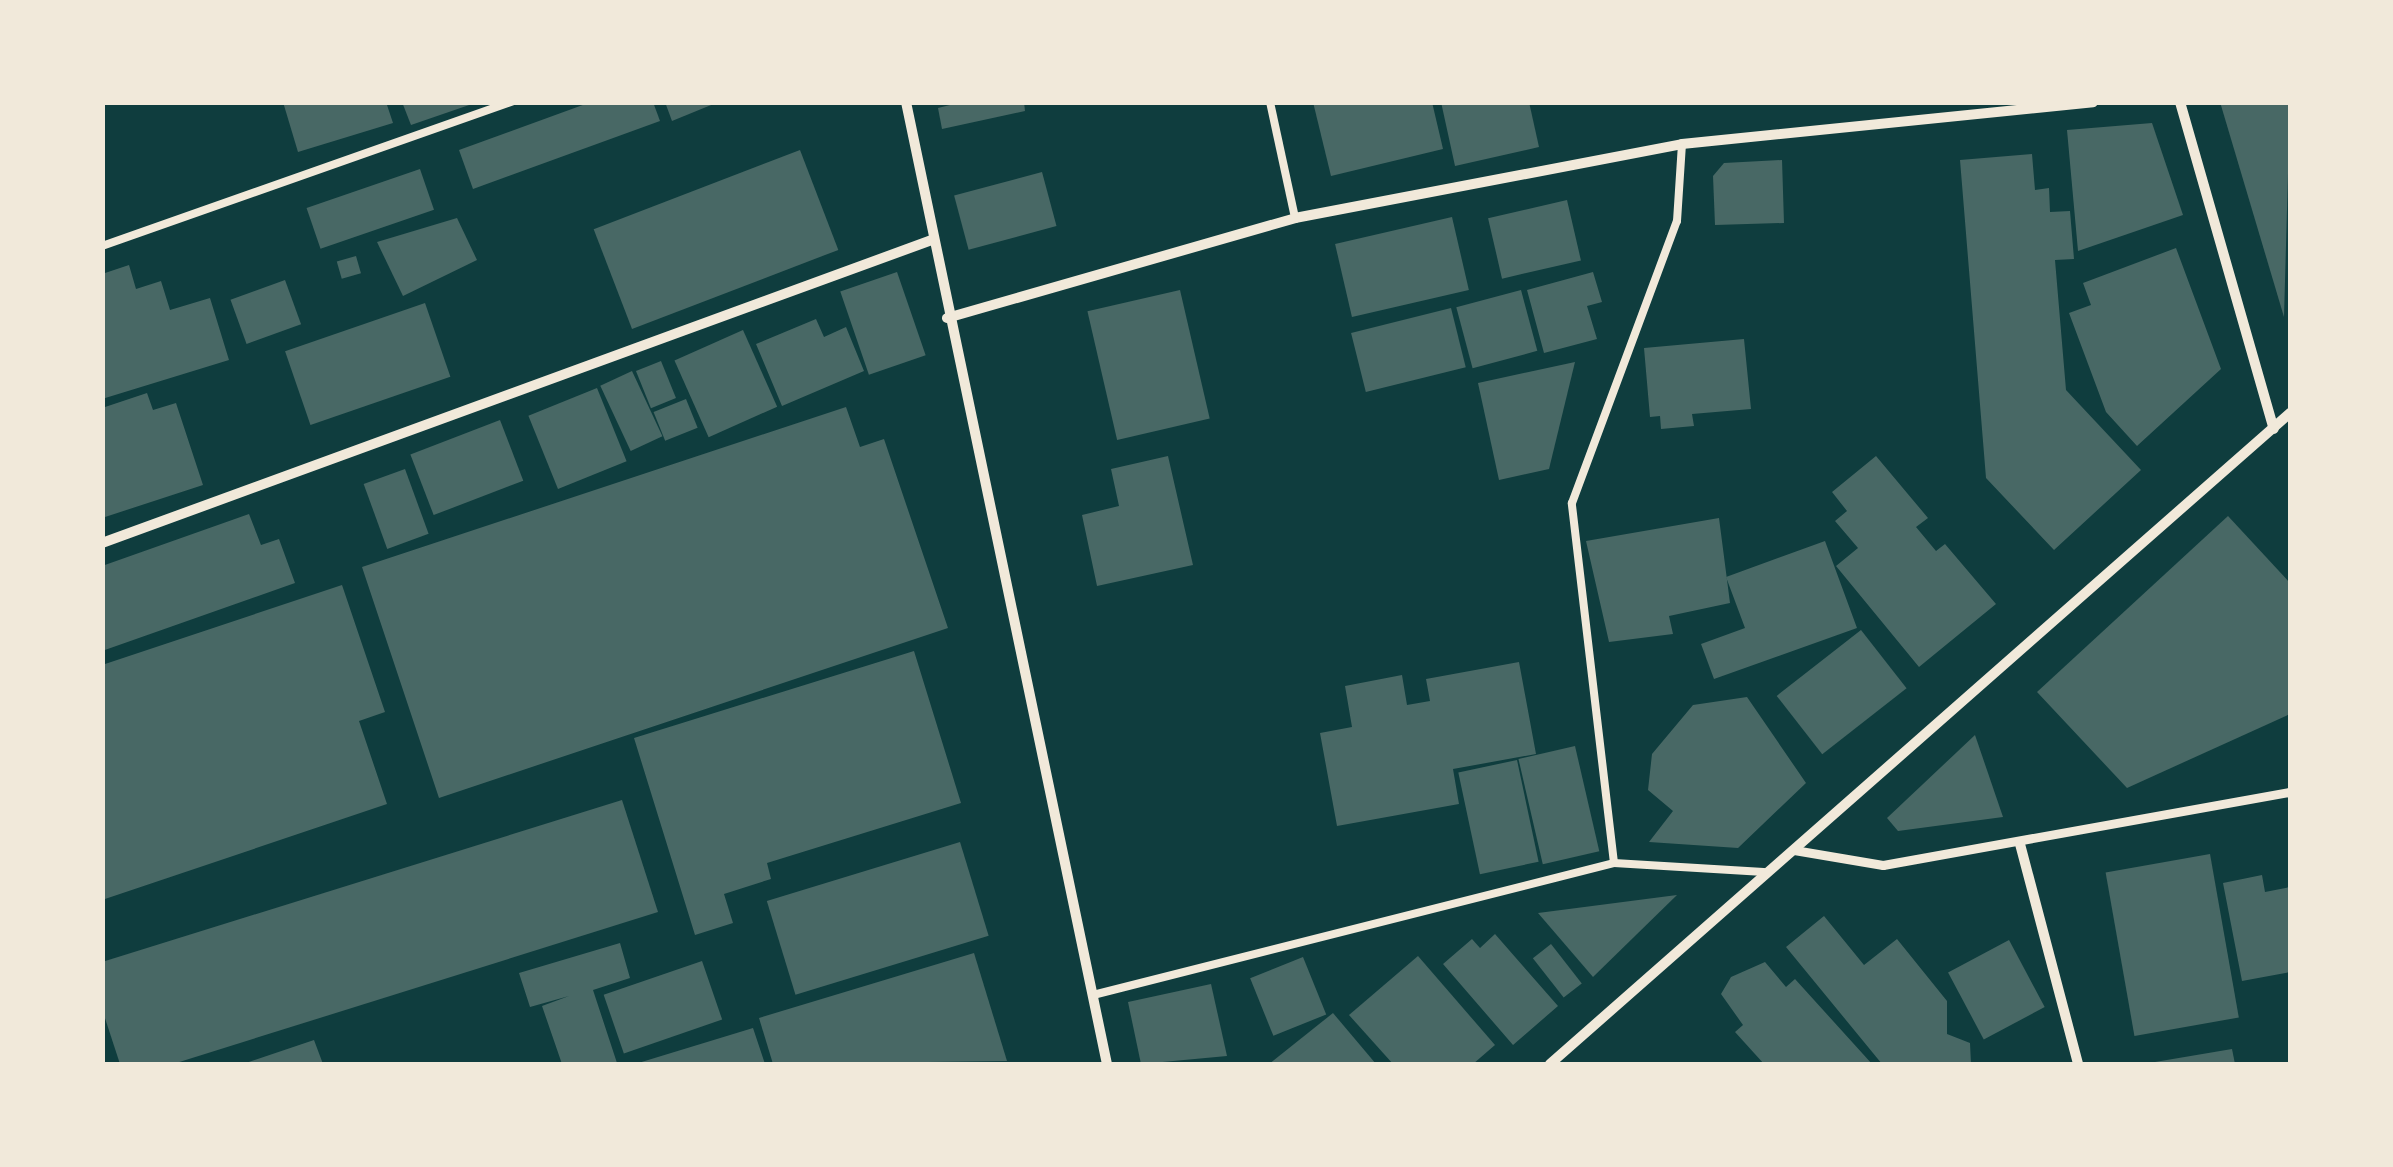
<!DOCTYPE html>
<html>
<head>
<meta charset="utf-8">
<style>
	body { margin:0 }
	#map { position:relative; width:2393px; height:1167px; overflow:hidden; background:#0f3d3e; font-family:"Noto Serif",serif }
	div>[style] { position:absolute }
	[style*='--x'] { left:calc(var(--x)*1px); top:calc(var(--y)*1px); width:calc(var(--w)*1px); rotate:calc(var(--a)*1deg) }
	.building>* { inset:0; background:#486865; transform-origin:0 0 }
	.service>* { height:8px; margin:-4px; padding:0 4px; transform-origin:4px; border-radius:4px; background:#f1e9da }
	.pedestrian>* { height:9px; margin:-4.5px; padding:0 4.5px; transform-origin:4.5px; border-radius:4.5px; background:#f1e9da }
	.minor>* { height:10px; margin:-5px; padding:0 5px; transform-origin:5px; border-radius:5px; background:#f1e9da }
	span { translate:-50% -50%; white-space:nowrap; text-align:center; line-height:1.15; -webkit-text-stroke:10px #f1e9da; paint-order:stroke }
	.frame { position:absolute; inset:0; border:105px solid #f1e9da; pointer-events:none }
</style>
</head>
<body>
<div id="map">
	<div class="building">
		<i style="clip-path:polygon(283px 102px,386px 102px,393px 123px,298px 152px)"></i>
		<i style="clip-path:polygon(402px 102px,475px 102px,475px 103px,411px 125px)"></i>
		<i style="clip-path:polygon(591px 102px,653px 102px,660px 121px,473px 189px,459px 150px)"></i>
		<i style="clip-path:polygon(665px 102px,716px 102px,716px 103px,672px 121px)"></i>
		<i style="clip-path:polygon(962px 102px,1024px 102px,1025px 111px,942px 129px,938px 108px)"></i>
		<i style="clip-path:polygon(1313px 102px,1432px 102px,1443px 149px,1331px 176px)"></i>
		<i style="clip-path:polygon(1441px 102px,1529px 102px,1539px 147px,1455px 166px)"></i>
		<i style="clip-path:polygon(2220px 102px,2290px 102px,2284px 317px)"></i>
		<i style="clip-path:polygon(2152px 123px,2183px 215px,2078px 251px,2067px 130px)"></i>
		<i style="left:800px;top:150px;width:107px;height:221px;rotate:69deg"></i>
		<i style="clip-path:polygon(2032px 154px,2035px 190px,2049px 188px,2050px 212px,2070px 211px,2074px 259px,2055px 260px,2066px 390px,2141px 470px,2054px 550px,1986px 478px,1960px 160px)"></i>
		<i style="clip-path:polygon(1782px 160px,1784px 223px,1715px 225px,1713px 176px,1724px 163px)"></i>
		<i style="left:420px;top:169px;width:43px;height:120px;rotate:71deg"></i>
		<i style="left:1042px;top:172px;width:56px;height:91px;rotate:75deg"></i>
		<i style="left:1567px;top:200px;width:62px;height:81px;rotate:77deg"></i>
		<i style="left:1452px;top:217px;width:75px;height:120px;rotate:77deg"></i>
		<i style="clip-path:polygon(457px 218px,477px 260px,403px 296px,377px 242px)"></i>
		<i style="clip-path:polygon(2176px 248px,2221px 369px,2137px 446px,2106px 412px,2069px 313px,2091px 305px,2083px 283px)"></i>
		<i style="left:356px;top:256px;width:18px;height:20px;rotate:74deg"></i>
		<i style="clip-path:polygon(129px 265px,136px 289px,161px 281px,170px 310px,210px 298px,229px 360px,102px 399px,102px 274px)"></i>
		<i style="left:897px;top:272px;width:88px;height:60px;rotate:71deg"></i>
		<i style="clip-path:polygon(1593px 272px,1602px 302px,1587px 306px,1597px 339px,1544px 353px,1527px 290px)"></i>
		<i style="left:285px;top:280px;width:47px;height:58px;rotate:70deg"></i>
		<i style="left:1180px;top:290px;width:132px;height:95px;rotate:77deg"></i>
		<i style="left:1521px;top:290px;width:63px;height:67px;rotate:75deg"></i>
		<i style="left:425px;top:303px;width:78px;height:148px;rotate:71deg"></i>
		<i style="left:1451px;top:308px;width:61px;height:103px;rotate:76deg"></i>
		<i style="clip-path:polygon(816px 319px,824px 337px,846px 327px,864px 371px,782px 406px,756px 344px)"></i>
		<i style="left:743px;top:330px;width:84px;height:75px;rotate:66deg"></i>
		<i style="clip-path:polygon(1744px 339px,1751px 409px,1692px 414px,1694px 426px,1661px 429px,1660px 416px,1650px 417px,1644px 348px)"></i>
		<i style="left:661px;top:361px;width:40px;height:27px;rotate:68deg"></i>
		<i style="clip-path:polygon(1575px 362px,1549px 469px,1499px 480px,1478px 383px)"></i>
		<i style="left:632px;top:371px;width:72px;height:35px;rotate:65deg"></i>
		<i style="left:597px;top:388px;width:79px;height:74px;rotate:68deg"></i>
		<i style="clip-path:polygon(147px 393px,153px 410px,176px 403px,203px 485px,102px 518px,102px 408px)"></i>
		<i style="left:686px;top:399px;width:31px;height:35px;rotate:68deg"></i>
		<i style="clip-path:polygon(846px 407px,860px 447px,884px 439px,948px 628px,439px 798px,362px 567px)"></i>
		<i style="left:500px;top:420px;width:65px;height:96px;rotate:69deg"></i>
		<i style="clip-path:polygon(1168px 456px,1193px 565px,1097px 586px,1082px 515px,1119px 506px,1111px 469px)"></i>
		<i style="clip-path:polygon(1876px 456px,1928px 518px,1916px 527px,1936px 551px,1945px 544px,1996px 604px,1919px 667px,1836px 566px,1858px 548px,1835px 521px,1847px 511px,1832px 492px)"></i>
		<i style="left:405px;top:469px;width:69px;height:44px;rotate:70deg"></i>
		<i style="clip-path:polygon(249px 514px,261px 545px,279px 539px,295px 583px,102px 651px,102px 566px)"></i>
		<i style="clip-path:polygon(2228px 516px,2290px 583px,2290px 714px,2127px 788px,2037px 692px)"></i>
		<i style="clip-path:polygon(1719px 518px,1730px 603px,1669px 616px,1673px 634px,1609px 642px,1586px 541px)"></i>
		<i style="clip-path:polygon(1825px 541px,1857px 628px,1714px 679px,1701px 644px,1745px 628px,1726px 577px)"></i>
		<i style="clip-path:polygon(342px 585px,385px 712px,359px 721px,387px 804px,102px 900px,102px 665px)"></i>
		<i style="left:1861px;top:630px;width:74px;height:107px;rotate:52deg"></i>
		<i style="clip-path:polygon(914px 651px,961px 803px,767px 863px,771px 879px,724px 894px,733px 923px,695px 935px,634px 738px)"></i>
		<i style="clip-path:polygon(1519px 662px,1536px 754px,1453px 769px,1459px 804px,1337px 826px,1320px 733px,1352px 727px,1345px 686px,1402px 675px,1407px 705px,1430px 701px,1426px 679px)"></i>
		<i style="clip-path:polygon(1747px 697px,1806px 783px,1738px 848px,1649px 842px,1673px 811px,1648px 790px,1652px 754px,1693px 705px)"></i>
		<i style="clip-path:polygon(1975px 735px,2003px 817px,1898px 831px,1887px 818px)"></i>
		<i style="left:1575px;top:746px;width:108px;height:58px;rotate:77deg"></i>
		<i style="left:1517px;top:760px;width:104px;height:60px;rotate:78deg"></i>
		<i style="clip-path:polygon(622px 800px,658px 912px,173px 1064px,120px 1064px,102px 1009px,102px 962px)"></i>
		<i style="left:960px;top:842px;width:98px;height:202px;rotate:73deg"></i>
		<i style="left:2210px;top:854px;width:166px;height:106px;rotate:80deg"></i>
		<i style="clip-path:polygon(2262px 875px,2265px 892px,2290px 887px,2290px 972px,2242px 981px,2223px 883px)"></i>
		<i style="clip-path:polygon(1677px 895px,1593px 977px,1538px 913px)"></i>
		<i style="clip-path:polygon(1824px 916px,1864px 965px,1897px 939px,1947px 1001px,1947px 1034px,1970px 1043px,1971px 1064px,1882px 1064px,1786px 947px)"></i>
		<i style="clip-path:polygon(1495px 934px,1558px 1006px,1513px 1045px,1443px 964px,1472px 939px,1480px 948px)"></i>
		<i style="left:2009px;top:940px;width:76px;height:69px;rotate:62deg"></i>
		<i style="clip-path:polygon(620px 943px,630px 978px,593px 990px,617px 1063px,562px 1064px,542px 1006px,569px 996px,530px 1007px,519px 973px)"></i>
		<i style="left:1551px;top:944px;width:50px;height:23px;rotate:52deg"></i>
		<i style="clip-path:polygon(974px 953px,1007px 1061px,773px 1064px,759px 1018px)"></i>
		<i style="clip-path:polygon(1418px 956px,1495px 1045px,1473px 1064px,1393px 1064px,1349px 1015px)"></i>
		<i style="left:1303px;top:957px;width:62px;height:57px;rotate:68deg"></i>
		<i style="left:702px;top:961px;width:62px;height:104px;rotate:71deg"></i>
		<i style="clip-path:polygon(1765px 962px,1786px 987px,1795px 979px,1872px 1064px,1764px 1064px,1735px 1032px,1743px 1025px,1721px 994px,1731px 977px)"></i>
		<i style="clip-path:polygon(1211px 984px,1227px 1056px,1141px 1064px,1128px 1002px)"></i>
		<i style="clip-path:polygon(1333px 1013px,1376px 1064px,1269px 1064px)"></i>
		<i style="clip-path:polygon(753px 1028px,765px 1064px,635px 1064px)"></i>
		<i style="clip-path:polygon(314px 1040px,323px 1064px,243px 1064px)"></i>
		<i style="clip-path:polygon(2232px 1049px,2235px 1064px,2155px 1064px,2155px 1062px)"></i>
	</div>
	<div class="service">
		<i style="--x:1270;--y:102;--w:119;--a:77.8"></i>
		<i style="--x:102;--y:246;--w:435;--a:-19.4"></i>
		<i style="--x:1614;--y:863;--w:362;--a:-96.7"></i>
		<i style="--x:1572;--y:503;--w:301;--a:-69.6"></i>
		<i style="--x:1677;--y:221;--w:77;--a:-86.3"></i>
		<i style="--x:1093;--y:995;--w:537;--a:-14.22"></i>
		<i style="--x:1614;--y:863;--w:150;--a:3.4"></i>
	</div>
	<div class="pedestrian">
		<i style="--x:1794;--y:850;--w:90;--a:9.6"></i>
		<i style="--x:1883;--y:865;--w:413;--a:-10.2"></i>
	</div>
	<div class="minor">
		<i style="--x:906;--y:102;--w:983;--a:78.2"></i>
		<i style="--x:2180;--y:102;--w:340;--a:74"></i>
		<i style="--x:947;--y:318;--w:362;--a:-16"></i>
		<i style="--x:1295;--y:218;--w:394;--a:-10.8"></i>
		<i style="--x:1682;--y:144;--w:413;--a:-5.8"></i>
		<i style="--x:102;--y:543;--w:884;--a:-20.06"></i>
		<i style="--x:2020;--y:844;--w:228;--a:75.2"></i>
		<i style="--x:1550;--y:1064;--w:986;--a:-41.34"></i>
	</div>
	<div class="frame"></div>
</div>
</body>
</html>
